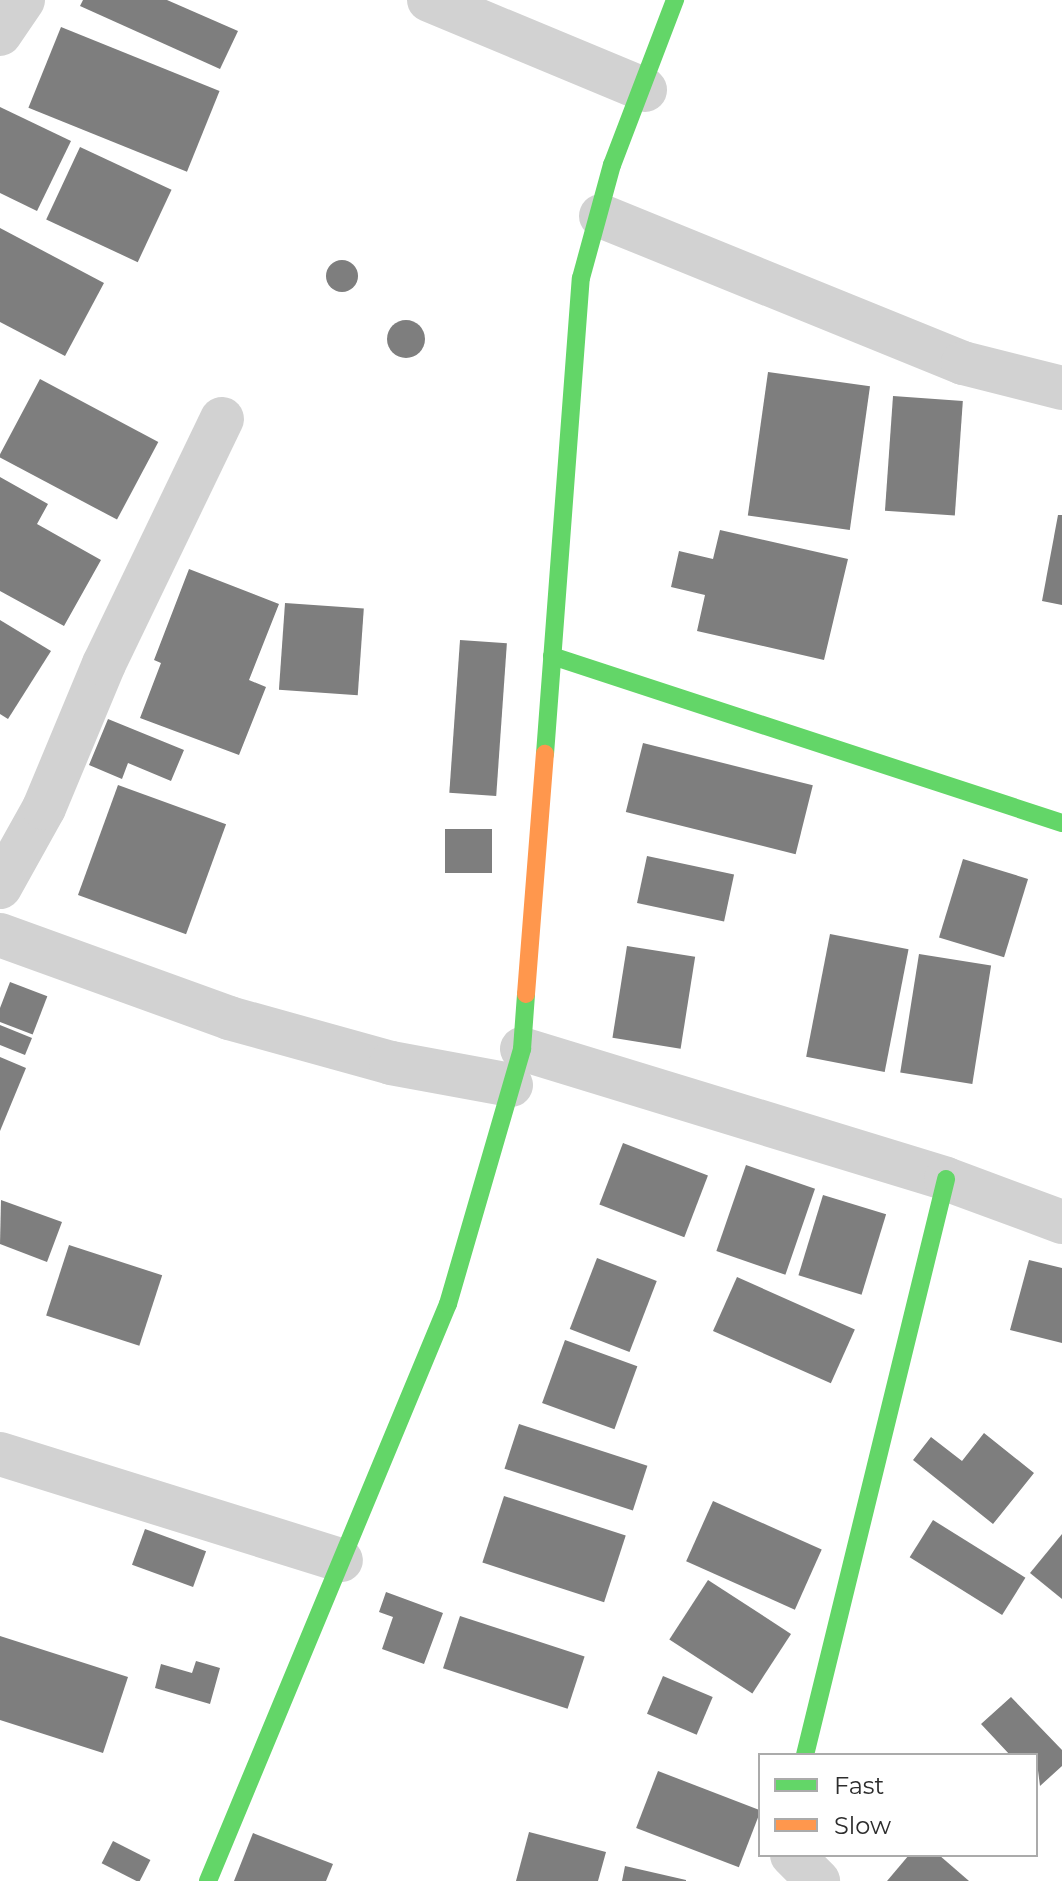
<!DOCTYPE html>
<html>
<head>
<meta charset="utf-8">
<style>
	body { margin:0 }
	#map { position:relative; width:1062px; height:1881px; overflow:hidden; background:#fff; font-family:Montserrat,sans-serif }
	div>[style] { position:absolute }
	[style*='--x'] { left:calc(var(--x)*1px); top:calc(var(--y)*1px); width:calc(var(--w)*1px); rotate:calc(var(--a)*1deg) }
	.building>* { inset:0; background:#7e7e7e; transform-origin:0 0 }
	.round { border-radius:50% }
	.street>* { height:44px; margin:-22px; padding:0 22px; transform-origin:22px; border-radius:22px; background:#d2d2d2 }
	.fast>* { height:18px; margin:-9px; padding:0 9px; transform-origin:9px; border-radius:9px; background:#63d668 }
	.slow>* { height:18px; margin:-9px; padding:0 9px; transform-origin:9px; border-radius:9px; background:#ff974d }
	span { translate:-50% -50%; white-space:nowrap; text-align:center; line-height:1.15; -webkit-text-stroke:8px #fff; paint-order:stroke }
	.legend { position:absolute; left:758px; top:1753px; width:280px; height:104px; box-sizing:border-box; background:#fff; border:2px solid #ababab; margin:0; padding:10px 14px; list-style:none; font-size:24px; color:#2d2d2d }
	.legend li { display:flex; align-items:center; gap:16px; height:40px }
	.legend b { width:40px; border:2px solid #ababab }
</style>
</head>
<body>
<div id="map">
	<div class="building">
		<i style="clip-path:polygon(83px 0,167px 0,238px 31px,220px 69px,80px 6px)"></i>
		<i style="left:61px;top:27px;width:171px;height:87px;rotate:22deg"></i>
		<i style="clip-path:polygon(0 107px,71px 141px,37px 211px,0 193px)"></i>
		<i style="left:80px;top:147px;width:101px;height:80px;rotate:25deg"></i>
		<i style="clip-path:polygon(0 228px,104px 283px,65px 356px,0 322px)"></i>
		<i class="round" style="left:326px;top:260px;width:32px;height:32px"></i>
		<i class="round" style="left:387px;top:320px;width:38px;height:38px"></i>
		<i style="left:768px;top:372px;width:103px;height:145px;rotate:8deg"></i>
		<i style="left:40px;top:379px;width:134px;height:88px;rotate:28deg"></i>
		<i style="left:893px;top:396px;width:70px;height:115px;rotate:4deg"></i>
		<i style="clip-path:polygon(0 477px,48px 504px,37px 524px,101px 560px,64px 626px,0 591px)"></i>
		<i style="clip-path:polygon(1058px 515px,1062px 515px,1062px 605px,1042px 601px)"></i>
		<i style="clip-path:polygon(720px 530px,848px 559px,824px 660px,697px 631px,705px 595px,671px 587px,679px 551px,713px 559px)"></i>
		<i style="clip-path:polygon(189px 569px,279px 604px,249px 680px,266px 687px,239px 755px,140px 718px,161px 663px,154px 660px)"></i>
		<i style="left:285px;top:603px;width:79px;height:87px;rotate:4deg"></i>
		<i style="clip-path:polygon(0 620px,51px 651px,8px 719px,0 714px)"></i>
		<i style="left:460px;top:640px;width:47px;height:153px;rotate:4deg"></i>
		<i style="clip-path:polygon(108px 719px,184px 750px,171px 781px,128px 763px,122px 779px,89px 765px)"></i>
		<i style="left:643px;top:743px;width:175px;height:71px;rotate:14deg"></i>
		<i style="left:118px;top:785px;width:115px;height:117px;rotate:20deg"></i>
		<i style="left:445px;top:829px;width:47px;height:44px"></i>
		<i style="left:647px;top:856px;width:89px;height:48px;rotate:12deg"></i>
		<i style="left:963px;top:859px;width:68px;height:82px;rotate:17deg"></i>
		<i style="left:830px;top:934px;width:80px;height:125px;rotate:11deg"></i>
		<i style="left:627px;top:946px;width:69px;height:93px;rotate:9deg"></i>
		<i style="left:919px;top:954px;width:73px;height:120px;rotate:9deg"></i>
		<i style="left:10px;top:982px;width:40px;height:41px;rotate:21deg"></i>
		<i style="clip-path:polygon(0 1025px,32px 1038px,25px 1055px,0 1045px)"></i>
		<i style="clip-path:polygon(0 1057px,26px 1068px,0 1131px)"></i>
		<i style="left:623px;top:1143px;width:91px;height:66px;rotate:21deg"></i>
		<i style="left:746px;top:1165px;width:73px;height:91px;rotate:19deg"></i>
		<i style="left:823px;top:1195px;width:66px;height:84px;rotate:17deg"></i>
		<i style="clip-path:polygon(1px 1200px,62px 1222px,47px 1262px,0 1244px)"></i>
		<i style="left:69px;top:1245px;width:98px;height:74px;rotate:18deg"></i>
		<i style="left:597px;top:1258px;width:64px;height:76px;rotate:21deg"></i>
		<i style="clip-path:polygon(1029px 1260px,1062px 1268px,1062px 1343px,1010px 1330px)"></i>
		<i style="left:737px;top:1277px;width:129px;height:59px;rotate:24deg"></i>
		<i style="left:565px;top:1340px;width:77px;height:67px;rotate:20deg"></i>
		<i style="left:519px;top:1424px;width:135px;height:47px;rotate:18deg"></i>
		<i style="clip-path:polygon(984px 1433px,1034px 1473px,993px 1524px,913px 1460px,931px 1437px,962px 1461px)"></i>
		<i style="left:504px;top:1496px;width:128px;height:70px;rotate:18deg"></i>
		<i style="left:713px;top:1501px;width:119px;height:66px;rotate:24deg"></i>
		<i style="left:933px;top:1520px;width:109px;height:44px;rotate:32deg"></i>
		<i style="left:145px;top:1529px;width:65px;height:38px;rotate:20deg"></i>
		<i style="clip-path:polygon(1062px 1534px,1062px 1599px,1030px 1573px)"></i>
		<i style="left:708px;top:1580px;width:99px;height:71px;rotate:33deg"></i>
		<i style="clip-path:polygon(386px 1592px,443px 1613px,424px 1664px,382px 1649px,393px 1617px,379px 1612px)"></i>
		<i style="left:460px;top:1616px;width:131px;height:55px;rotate:18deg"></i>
		<i style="clip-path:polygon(0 1636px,128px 1677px,103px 1753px,0 1720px)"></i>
		<i style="clip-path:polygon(196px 1661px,220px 1668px,210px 1704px,155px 1688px,161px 1664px,192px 1673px)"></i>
		<i style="left:663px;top:1676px;width:54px;height:41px;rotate:23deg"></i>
		<i style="clip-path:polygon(1011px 1697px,1062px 1750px,1062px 1766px,1040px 1786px,1036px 1755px,1010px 1755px,981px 1724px)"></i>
		<i style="left:658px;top:1771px;width:110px;height:61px;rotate:21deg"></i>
		<i style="clip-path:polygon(529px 1832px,606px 1852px,598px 1881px,516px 1881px)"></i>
		<i style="clip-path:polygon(253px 1833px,333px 1864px,326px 1881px,234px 1881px)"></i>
		<i style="left:113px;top:1841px;width:42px;height:25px;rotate:27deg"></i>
		<i style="clip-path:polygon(909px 1855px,939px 1855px,969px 1881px,887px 1881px)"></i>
		<i style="clip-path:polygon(625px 1866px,686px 1880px,686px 1881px,622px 1881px)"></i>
	</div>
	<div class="street">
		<i style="--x:429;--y:0;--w:234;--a:22.6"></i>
		<i style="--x:0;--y:34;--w:41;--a:-55.9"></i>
		<i style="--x:601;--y:216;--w:391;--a:22.1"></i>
		<i style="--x:963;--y:363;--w:102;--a:14.2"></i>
		<i style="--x:0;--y:887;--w:90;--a:-60.9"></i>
		<i style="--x:44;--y:808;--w:156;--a:-67.4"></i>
		<i style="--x:104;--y:664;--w:272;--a:-64.3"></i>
		<i style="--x:0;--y:935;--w:244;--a:19.9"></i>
		<i style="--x:229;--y:1018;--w:168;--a:15.5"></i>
		<i style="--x:391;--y:1063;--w:122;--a:10.4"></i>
		<i style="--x:522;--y:1049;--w:443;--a:17"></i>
		<i style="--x:946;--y:1179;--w:124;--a:20.3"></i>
		<i style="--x:0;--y:1454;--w:357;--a:17.3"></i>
		<i style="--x:792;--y:1855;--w:37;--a:45"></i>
	</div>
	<div class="fast">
		<i style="--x:552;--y:656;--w:537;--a:18.13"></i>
		<i style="--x:545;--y:754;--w:477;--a:-85.7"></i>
		<i style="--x:581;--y:278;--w:117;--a:-74.7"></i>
		<i style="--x:612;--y:165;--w:177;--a:-69.1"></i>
		<i style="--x:805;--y:1755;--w:593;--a:-76.24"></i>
		<i style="--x:208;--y:1881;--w:625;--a:-67.42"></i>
		<i style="--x:448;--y:1304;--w:266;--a:-73.8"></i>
		<i style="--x:522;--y:1049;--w:55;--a:-85.8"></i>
	</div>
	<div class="slow">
		<i style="--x:526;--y:994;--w:241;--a:-85.5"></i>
	</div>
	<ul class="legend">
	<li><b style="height:10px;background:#63d668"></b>Fast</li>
	<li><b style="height:10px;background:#ff974d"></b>Slow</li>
	</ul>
</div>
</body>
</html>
